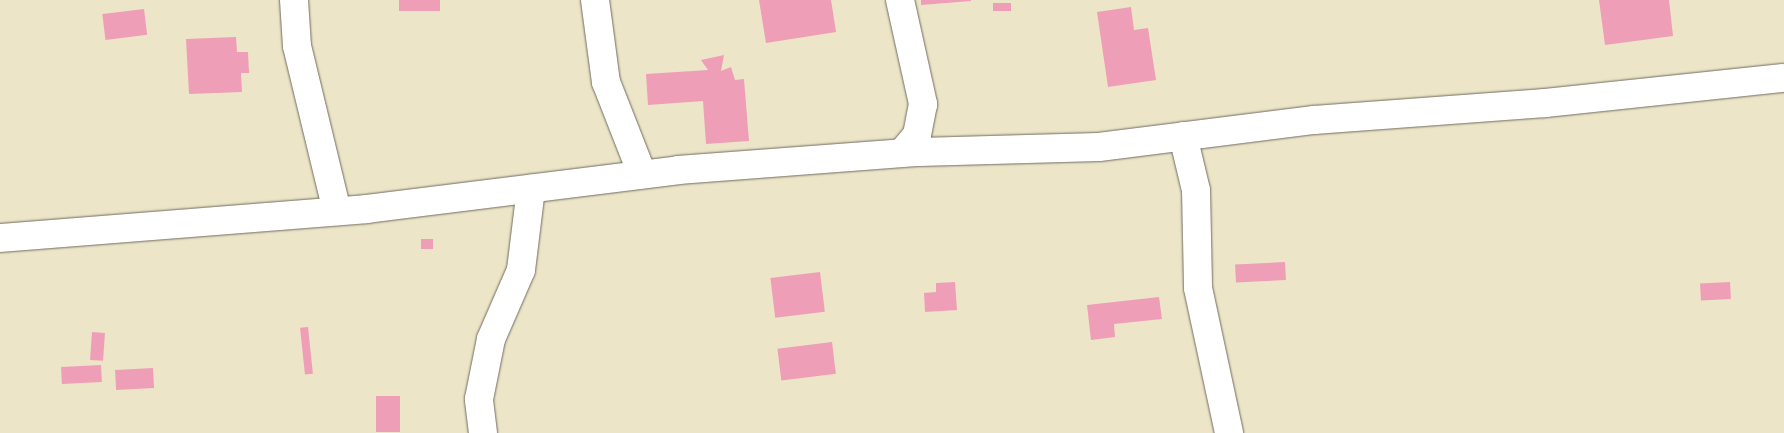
<!DOCTYPE html>
<html>
<head>
<meta charset="utf-8">
<style>
	body { margin:0 }
	#map { position:relative; width:1784px; height:433px; overflow:hidden; background:#ede5c7; font-family:"Sorts Mill Goudy",serif }
	div>[style] { position:absolute }
	[style*='--x'] { left:calc(var(--x)*1px); top:calc(var(--y)*1px); width:calc(var(--w)*1px); rotate:calc(var(--a)*1deg) }
	.building>* { inset:0; background:#ef9eb7; transform-origin:0 0 }
	.roads { filter:drop-shadow(0 0 1px #6f6c62) drop-shadow(0 0 1px #6f6c62) }
	.minor>* { height:28px; margin:-14px; padding:0 14px; transform-origin:14px; border-radius:14px; background:#fff }
	span { translate:-50% -50%; white-space:nowrap; text-align:center; line-height:1.15; -webkit-text-stroke:4px #fff; paint-order:stroke }
</style>
</head>
<body>
<div id="map">
	<div class="building">
		<i style="left:399px;top:0;width:41px;height:11px"></i>
		<i style="clip-path:polygon(759px 0,831px 0,836px 32px,766px 43px)"></i>
		<i style="clip-path:polygon(921px 0,971px 0,971px 1px,921px 5px)"></i>
		<i style="clip-path:polygon(1599px 0,1669px 0,1673px 36px,1605px 45px)"></i>
		<i style="left:993px;top:3px;width:18px;height:8px"></i>
		<i style="clip-path:polygon(1131px 7px,1134px 30px,1148px 28px,1156px 80px,1108px 87px,1097px 12px)"></i>
		<i style="left:144px;top:9px;width:26px;height:42px;rotate:83deg"></i>
		<i style="clip-path:polygon(236px 37px,237px 52px,248px 52px,249px 73px,241px 73px,242px 92px,189px 94px,186px 39px)"></i>
		<i style="clip-path:polygon(724px 55px,721px 71px,731px 67px,735px 80px,744px 79px,749px 141px,706px 144px,703px 101px,648px 105px,646px 74px,708px 70px,701px 60px)"></i>
		<i style="left:421px;top:239px;width:12px;height:10px"></i>
		<i style="left:1285px;top:262px;width:18px;height:50px;rotate:87deg"></i>
		<i style="left:820px;top:272px;width:40px;height:50px;rotate:83deg"></i>
		<i style="clip-path:polygon(955px 282px,957px 310px,925px 312px,924px 293px,936px 292px,936px 283px)"></i>
		<i style="left:1730px;top:282px;width:17px;height:30px;rotate:87deg"></i>
		<i style="clip-path:polygon(1159px 297px,1162px 319px,1114px 324px,1115px 337px,1091px 340px,1087px 305px)"></i>
		<i style="left:308px;top:327px;width:47px;height:8px;rotate:84deg"></i>
		<i style="left:92px;top:332px;width:13px;height:28px;rotate:4deg"></i>
		<i style="left:832px;top:342px;width:32px;height:55px;rotate:83deg"></i>
		<i style="left:101px;top:365px;width:17px;height:40px;rotate:87deg"></i>
		<i style="left:153px;top:368px;width:20px;height:38px;rotate:87deg"></i>
		<i style="left:376px;top:396px;width:24px;height:36px"></i>
	</div>
	<div class="roads">
		<div class="minor">
			<i style="--x:294;--y:0;--w:46;--a:86.3"></i>
			<i style="--x:297;--y:46;--w:170;--a:76.4"></i>
			<i style="--x:595;--y:0;--w:83;--a:82.4"></i>
			<i style="--x:606;--y:82;--w:99;--a:68.6"></i>
			<i style="--x:900;--y:0;--w:107;--a:77.5"></i>
			<i style="--x:923;--y:104;--w:32;--a:101"></i>
			<i style="--x:917;--y:135;--w:23;--a:130"></i>
			<i style="--x:1183;--y:136;--w:56;--a:76.5"></i>
			<i style="--x:1196;--y:190;--w:98;--a:88.8"></i>
			<i style="--x:1198;--y:288;--w:148;--a:77.9"></i>
			<i style="--x:0;--y:238;--w:368;--a:-4.5"></i>
			<i style="--x:367;--y:209;--w:313;--a:-7.1"></i>
			<i style="--x:678;--y:170;--w:242;--a:-4.3"></i>
			<i style="--x:919;--y:152;--w:180;--a:-1.6"></i>
			<i style="--x:1099;--y:147;--w:217;--a:-7.2"></i>
			<i style="--x:1314;--y:120;--w:232;--a:-4.2"></i>
			<i style="--x:1545;--y:103;--w:240;--a:-6"></i>
			<i style="--x:483;--y:433;--w:34;--a:-97"></i>
			<i style="--x:479;--y:399;--w:61;--a:-78.7"></i>
			<i style="--x:491;--y:339;--w:75;--a:-66.5"></i>
			<i style="--x:521;--y:270;--w:82;--a:-83"></i>
		</div>
	</div>
</div>
</body>
</html>
